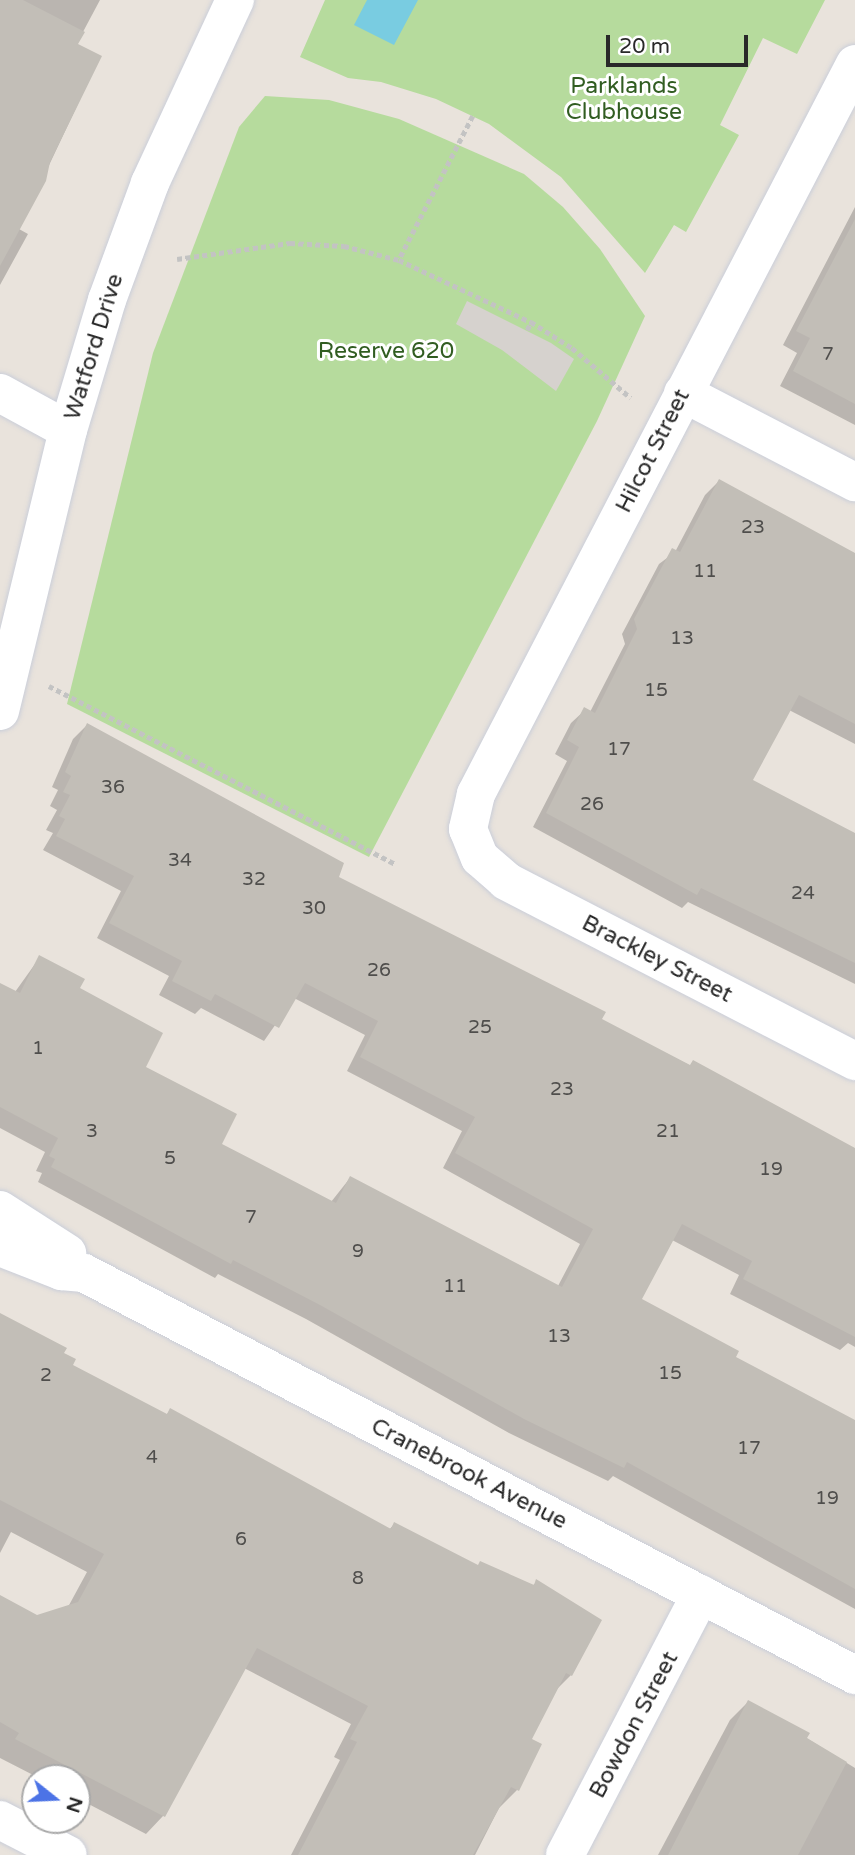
<!DOCTYPE html>
<html>
<head>
<meta charset="utf-8">
<style>
	body { margin:0 }
	#map { position:relative; width:855px; height:1855px; overflow:hidden; background:#e9e3dc; font-family:"Varela Round",sans-serif }
	div>[style] { position:absolute }
	[style*='--x'] { left:calc(var(--x)*1px); top:calc(var(--y)*1px); width:calc(var(--w)*1px); rotate:calc(var(--a)*1deg) }
	.green>* { inset:0; background:#b6db9d }
	.plaza>* { inset:0; background:#d6d2ce }
	.water>* { inset:0; background:#79cce1 }
	.shadow>* { inset:0; background:#0003 }
	.building>* { inset:0; background:#c2beb7 }
	.path>* { height:4.5px; margin-top:-2.25px; transform-origin:0; background:repeating-linear-gradient(90deg,#c3c3c3 0 5px,transparent 0 8.5px) }
	.roads { filter:drop-shadow(0 0 2px #caced9) drop-shadow(0 0 2px #caced9) }
	.minor>* { height:38px; margin:-19px; padding:0 19px; transform-origin:19px; border-radius:19px; background:#fff }
	span { translate:-50% -50%; white-space:nowrap; text-align:center; line-height:1.15; -webkit-text-stroke:6px #fff; paint-order:stroke }
	.number-label { font-size:19px; color:#4f4e4c }
	.number-label span { -webkit-text-stroke-width:0 }
	.park-label { font-size:23px; color:#315d21 }
	.street-label { font-size:23px; color:#292929 }
	.north { position:absolute; left:21px; top:1764px; width:70px; height:70px; box-sizing:border-box; background:#fff; border:2px solid #a9a9a9; border-radius:50%; rotate:108deg; font-size:19px; font-weight:700; line-height:28px; text-align:center; color:#292929 }
	.north::after { content:''; display:block; margin:auto; width:24px; height:32px; background:#4c73e6; clip-path:polygon(50% 0,100% 100%,50% 72%,0 100%) }
	.scale { position:absolute; left:606px; top:35px; width:142px; height:32px; box-sizing:border-box; border:4px solid #292929; border-top:0; padding-left:9px; font-size:21px; line-height:24px; white-space:nowrap; color:#292929; -webkit-text-stroke:5px #fff; paint-order:stroke }
</style>
</head>
<body>
<div id="map">
	<div class="green">
		<i style="clip-path:polygon(325px 0,825px 0,797px 54px,763px 38px,720px 125px,739px 135px,686px 232px,674px 225px,645px 273px,561px 177px,489px 124px,436px 99px,381px 82px,348px 78px,300px 57px)"></i>
		<i style="clip-path:polygon(265px 96px,329px 100px,399px 119px,524px 174px,563px 207px,600px 249px,645px 316px,597px 421px,369px 857px,67px 704px,153px 353px,239px 127px)"></i>
	</div>
	<div class="plaza">
		<i style="clip-path:polygon(467px 301px,551px 343px,574px 359px,556px 391px,502px 350px,456px 324px)"></i>
	</div>
	<div class="water">
		<i style="clip-path:polygon(367px 0,418px 0,394px 45px,354px 25px)"></i>
	</div>
	<div class="shadow">
		<i style="clip-path:polygon(0 0,100px 0,76px 45px,100px 57px,19px 229px,28px 234px,0 285px)"></i>
		<i style="clip-path:polygon(855px 207px,855px 425px,780px 386px,797px 353px,783px 345px)"></i>
		<i style="clip-path:polygon(719px 481px,855px 555px,855px 744px,789px 710px,751px 781px,855px 835px,855px 984px,688px 902px,682px 908px,533px 827px,567px 761px,555px 754px,571px 723px,585px 710px,590px 712px,625px 644px,622px 634px,659px 564px,675px 552px,705px 495px)"></i>
		<i style="clip-path:polygon(87px 725px,337px 878px,600px 1020px,855px 1149px,855px 1347px,848px 1343px,840px 1350px,730px 1294px,739px 1275px,672px 1240px,640px 1299px,734px 1358px,855px 1445px,855px 1609px,613px 1476px,608px 1481px,509px 1433px,306px 1319px,218px 1274px,215px 1278px,38px 1182px,42px 1173px,36px 1171px,45px 1152px,0 1128px,0 996px,15px 992px,40px 957px,78px 989px,143px 1068px,219px 1145px,331px 1202px,350px 1178px,558px 1286px,580px 1244px,443px 1168px,462px 1131px,347px 1071px,365px 1035px,294px 998px,264px 1041px,201px 1008px,195px 1014px,159px 995px,169px 976px,97px 938px,121px 891px,43px 850px,53px 833px,46px 830px,57px 810px,50px 806px,58px 790px,52px 787px,73px 739px)"></i>
		<i style="clip-path:polygon(0 1315px,62px 1354px,71px 1366px,166px 1415px,171px 1410px,389px 1530px,394px 1524px,477px 1567px,532px 1586px,537px 1582px,571px 1675px,556px 1690px,530px 1740px,517px 1790px,499px 1808px,475px 1855px,291px 1855px,340px 1760px,334px 1757px,351px 1724px,244px 1668px,163px 1816px,146px 1834px,77px 1798px,77px 1778px,39px 1778px,0 1758px,0 1597px,37px 1617px,68px 1607px,87px 1572px,11px 1532px,0 1553px)"></i>
		<i style="clip-path:polygon(748px 1702px,855px 1768px,855px 1855px,658px 1855px,730px 1720px)"></i>
	</div>
	<div class="building">
		<i style="clip-path:polygon(0 0,23px 0,85px 32px,78px 44px,102px 56px,50px 162px,46px 181px,0 266px)"></i>
		<i style="clip-path:polygon(855px 219px,855px 404px,793px 371px,810px 338px,796px 331px)"></i>
		<i style="clip-path:polygon(719px 479px,855px 553px,855px 724px,799px 695px,753px 780px,855px 833px,855px 963px,701px 888px,697px 895px,546px 813px,579px 747px,567px 740px,584px 707px,595px 713px,637px 629px,634px 619px,672px 548px,680px 552px)"></i>
		<i style="clip-path:polygon(87px 723px,344px 863px,339px 877px,606px 1012px,602px 1019px,690px 1065px,693px 1060px,855px 1148px,855px 1337px,743px 1279px,752px 1261px,682px 1224px,642px 1299px,739px 1351px,736px 1357px,855px 1420px,855px 1589px,627px 1462px,624px 1468px,524px 1419px,320px 1305px,233px 1260px,231px 1264px,51px 1167px,55px 1159px,49px 1156px,58px 1138px,0 1107px,0 983px,20px 993px,39px 955px,85px 979px,80px 988px,163px 1033px,146px 1067px,237px 1114px,222px 1144px,336px 1203px,350px 1176px,562px 1287px,593px 1229px,455px 1153px,475px 1117px,360px 1057px,378px 1021px,305px 983px,279px 1028px,215px 994px,211px 1001px,172px 981px,182px 961px,109px 923px,134px 876px,56px 836px,65px 819px,59px 816px,70px 795px,63px 792px,71px 776px,65px 772px)"></i>
		<i style="clip-path:polygon(0 1313px,67px 1348px,64px 1353px,76px 1359px,73px 1365px,167px 1414px,170px 1408px,391px 1529px,394px 1522px,478px 1565px,480px 1561px,534px 1585px,536px 1579px,602px 1620px,572px 1676px,566px 1673px,532px 1739px,542px 1744px,519px 1791px,511px 1787px,473px 1855px,298px 1855px,357px 1742px,350px 1739px,368px 1706px,257px 1648px,165px 1817px,15px 1739px,19px 1733px,0 1722px,0 1595px,37px 1615px,78px 1602px,104px 1554px,0 1500px)"></i>
		<i style="clip-path:polygon(748px 1700px,810px 1733px,807px 1738px,847px 1762px,798px 1855px,668px 1855px)"></i>
	</div>
	<div class="path">
		<i style="--x:473;--y:116;--w:162;--a:117.2"></i>
		<i style="--x:399;--y:260;--w:146;--a:25.2"></i>
		<i style="--x:177;--y:259;--w:114;--a:-8.1"></i>
		<i style="--x:290;--y:243;--w:54;--a:3.2"></i>
		<i style="--x:344;--y:246;--w:57;--a:14.3"></i>
		<i style="--x:527;--y:330;--w:9;--a:-63"></i>
		<i style="--x:531;--y:322;--w:49;--a:32.4"></i>
		<i style="--x:572;--y:348;--w:77;--a:40.3"></i>
		<i style="--x:49;--y:686;--w:390;--a:27.2"></i>
	</div>
	<div class="roads">
		<div class="minor">
			<i style="--x:855;--y:64;--w:823;--a:117.44"></i>
			<i style="--x:476;--y:794;--w:36;--a:103"></i>
			<i style="--x:468;--y:829;--w:31;--a:68"></i>
			<i style="--x:480;--y:858;--w:35;--a:41"></i>
			<i style="--x:506;--y:881;--w:393;--a:27.3"></i>
			<i style="--x:0;--y:393;--w:77;--a:28.6"></i>
			<i style="--x:683;--y:393;--w:194;--a:27.4"></i>
			<i style="--x:0;--y:711;--w:289;--a:-76.4"></i>
			<i style="--x:68;--y:430;--w:136;--a:-73.3"></i>
			<i style="--x:107;--y:300;--w:125;--a:-69.8"></i>
			<i style="--x:150;--y:183;--w:202;--a:-65.1"></i>
			<i style="--x:0;--y:1210;--w:80;--a:32.7"></i>
			<i style="--x:0;--y:1247;--w:66;--a:21.5"></i>
			<i style="--x:61;--y:1271;--w:23;--a:5"></i>
			<i style="--x:84;--y:1273;--w:870;--a:27.54"></i>
			<i style="--x:0;--y:1820;--w:76;--a:27.2"></i>
			<i style="--x:565;--y:1855;--w:294;--a:-62.5"></i>
		</div>
	</div>
	<div class="number-label">
		<span style="left:828px;top:355px">7</span>
		<span style="left:753px;top:528px">23</span>
		<span style="left:705px;top:572px">11</span>
		<span style="left:682px;top:639px">13</span>
		<span style="left:656px;top:691px">15</span>
		<span style="left:619px;top:750px">17</span>
		<span style="left:113px;top:788px">36</span>
		<span style="left:592px;top:805px">26</span>
		<span style="left:180px;top:861px">34</span>
		<span style="left:254px;top:880px">32</span>
		<span style="left:803px;top:894px">24</span>
		<span style="left:314px;top:909px">30</span>
		<span style="left:379px;top:971px">26</span>
		<span style="left:480px;top:1028px">25</span>
		<span style="left:38px;top:1049px">1</span>
		<span style="left:562px;top:1090px">23</span>
		<span style="left:92px;top:1132px">3</span>
		<span style="left:668px;top:1132px">21</span>
		<span style="left:170px;top:1159px">5</span>
		<span style="left:771px;top:1170px">19</span>
		<span style="left:251px;top:1218px">7</span>
		<span style="left:358px;top:1252px">9</span>
		<span style="left:455px;top:1287px">11</span>
		<span style="left:559px;top:1337px">13</span>
		<span style="left:670px;top:1374px">15</span>
		<span style="left:46px;top:1376px">2</span>
		<span style="left:749px;top:1449px">17</span>
		<span style="left:152px;top:1458px">4</span>
		<span style="left:827px;top:1499px">19</span>
		<span style="left:241px;top:1540px">6</span>
		<span style="left:358px;top:1579px">8</span>
	</div>
	<div class="park-label">
		<span style="left:624px;top:99px">Parklands<br>Clubhouse</span>
		<span style="left:386px;top:351px">Reserve 620</span>
	</div>
	<div class="street-label">
		<span style="left:94px;top:347px;rotate:-73deg">Watford Drive</span>
		<span style="left:653px;top:451px;rotate:-63deg">Hilcot Street</span>
		<span style="left:657px;top:959px;rotate:27deg">Brackley Street</span>
		<span style="left:469px;top:1474px;rotate:27deg">Cranebrook Avenue</span>
		<span style="left:634px;top:1725px;rotate:-62deg">Bowdon Street</span>
	</div>
	<div class="north">N</div>
	<div class="scale">20 m</div>
</div>
</body>
</html>
